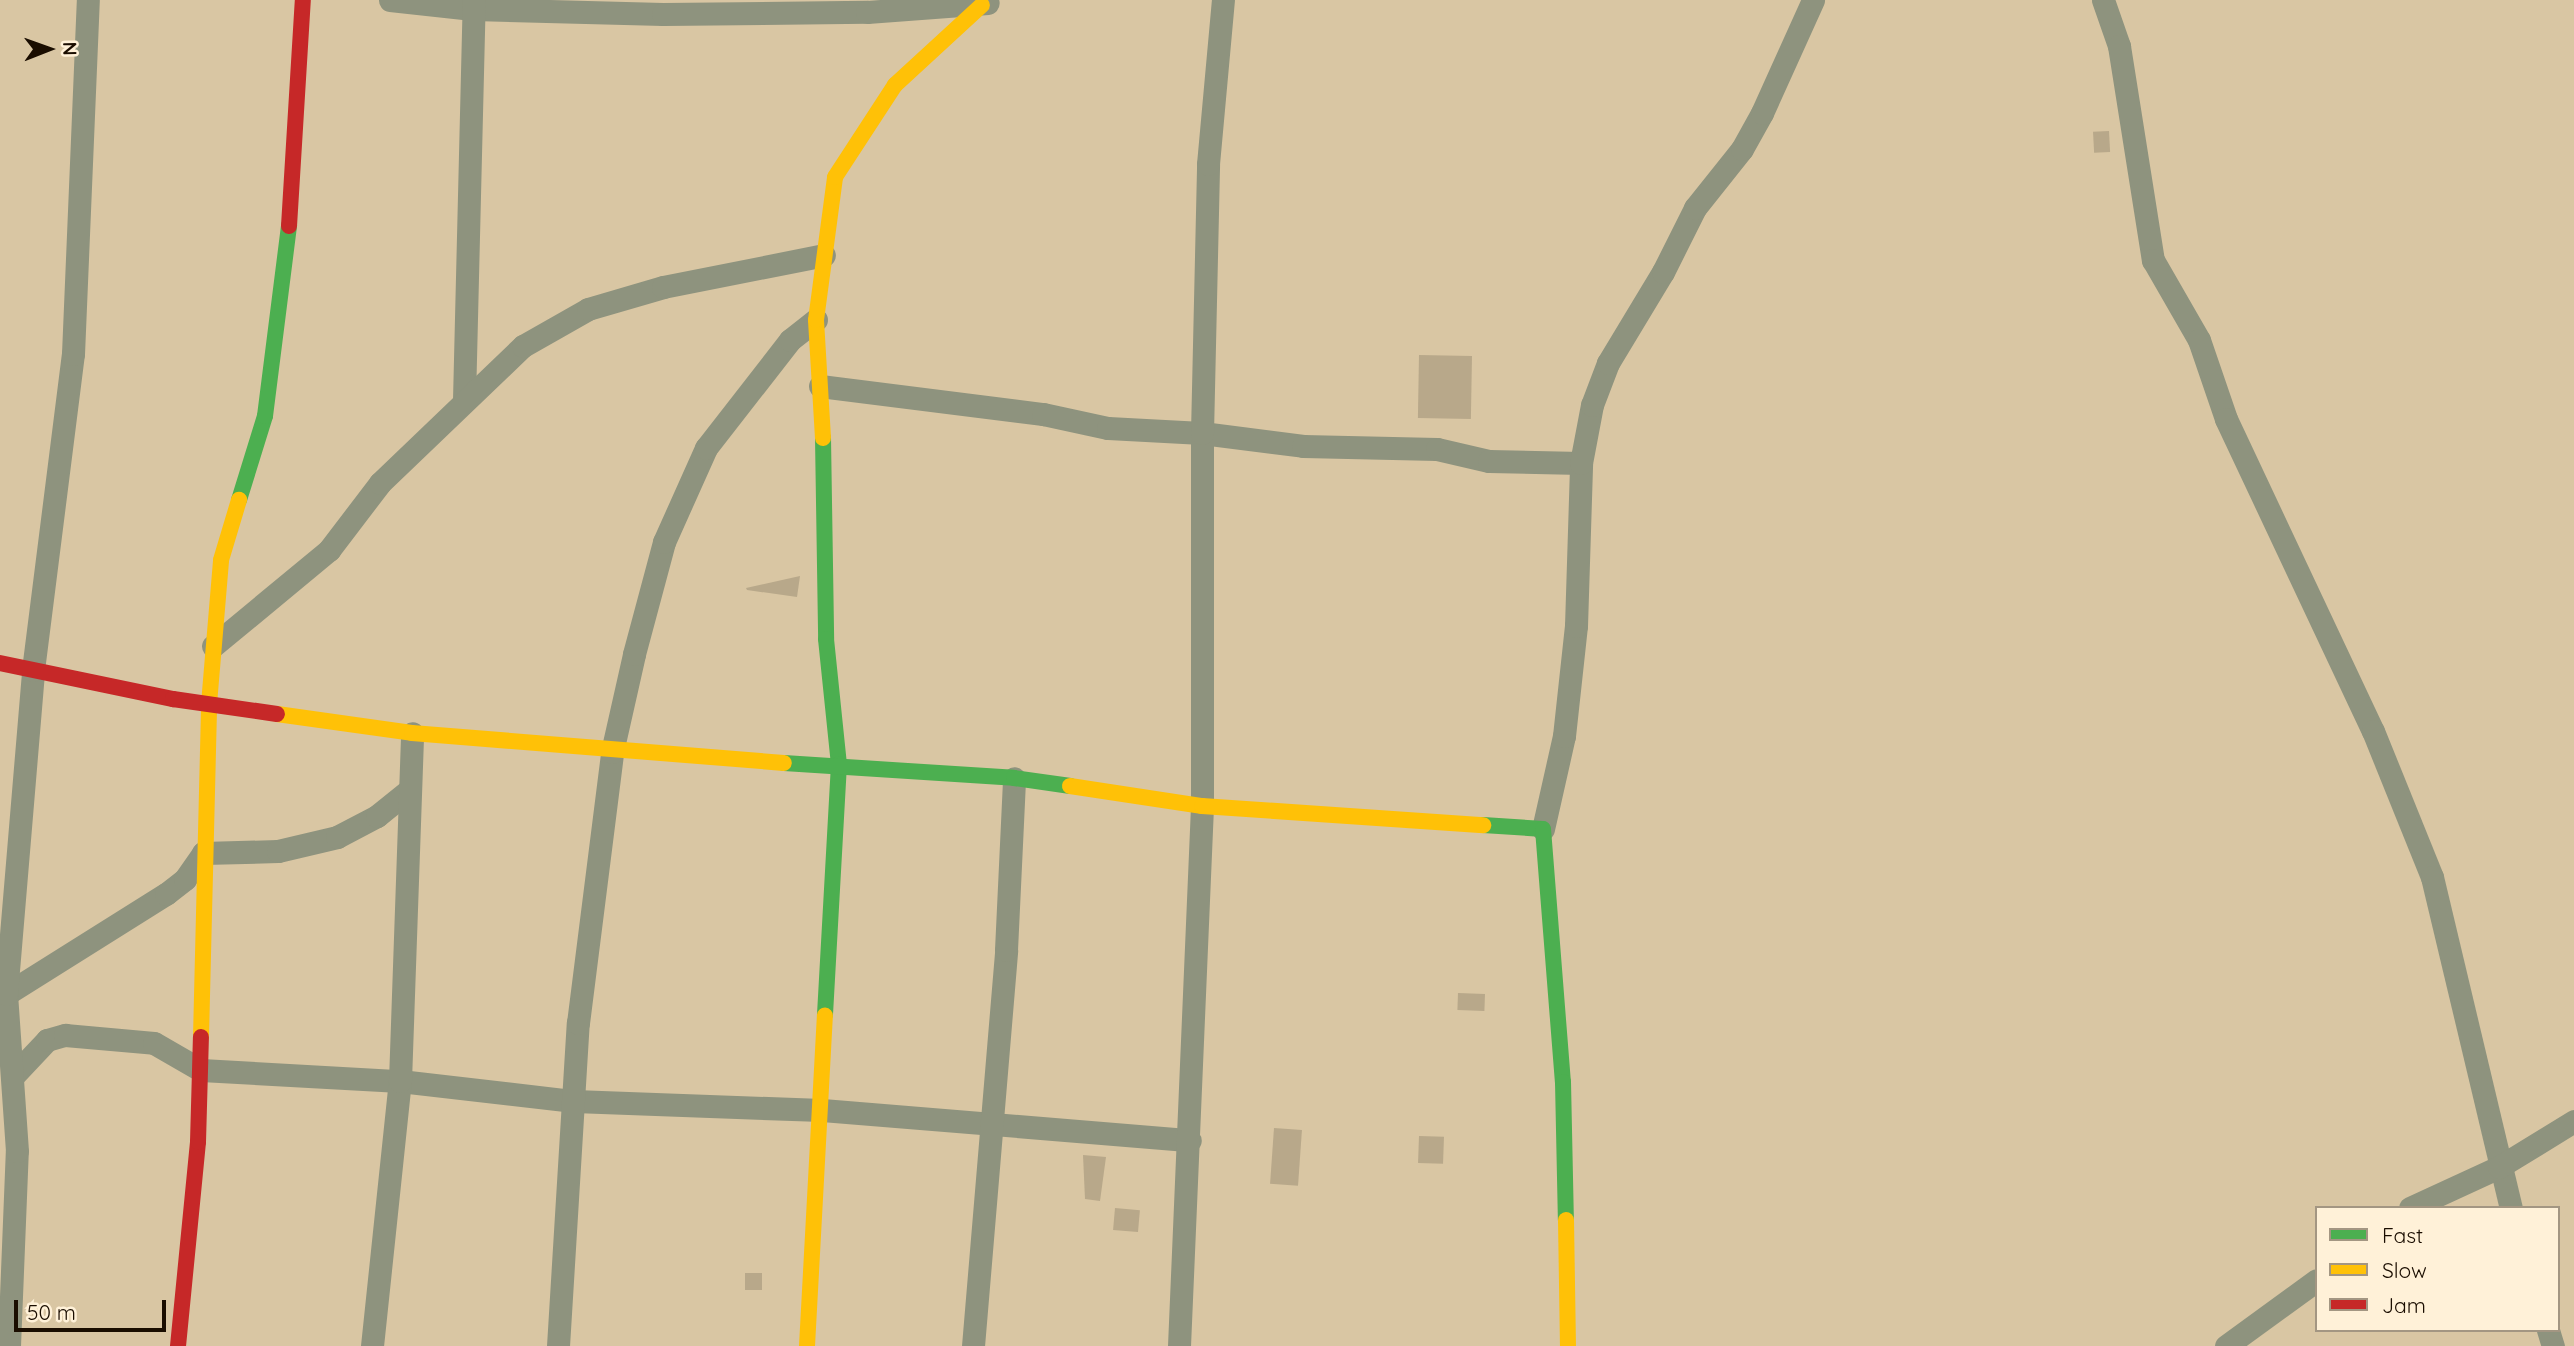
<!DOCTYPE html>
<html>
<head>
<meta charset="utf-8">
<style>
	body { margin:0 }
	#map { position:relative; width:2574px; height:1346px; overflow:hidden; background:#d9c6a3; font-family:Quicksand,sans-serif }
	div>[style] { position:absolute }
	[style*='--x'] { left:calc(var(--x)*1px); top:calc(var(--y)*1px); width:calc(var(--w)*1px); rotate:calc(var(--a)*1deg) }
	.building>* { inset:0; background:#b8a88a; transform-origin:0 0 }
	.street>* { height:23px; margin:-11.5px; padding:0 11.5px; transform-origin:11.5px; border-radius:11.5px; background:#8e937e }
	.fast>* { height:16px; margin:-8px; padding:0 8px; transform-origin:8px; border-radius:8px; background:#4caf50 }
	.slow>* { height:16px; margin:-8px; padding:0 8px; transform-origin:8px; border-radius:8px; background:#ffc107 }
	.jam>* { height:16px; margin:-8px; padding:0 8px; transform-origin:8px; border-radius:8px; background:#c62828 }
	span { translate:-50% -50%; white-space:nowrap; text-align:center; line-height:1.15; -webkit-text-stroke:5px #fff1d8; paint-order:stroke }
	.legend { position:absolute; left:2315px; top:1206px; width:245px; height:126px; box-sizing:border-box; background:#fff1d8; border:2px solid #a39682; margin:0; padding:9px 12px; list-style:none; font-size:21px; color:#1a0d00 }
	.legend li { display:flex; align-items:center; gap:14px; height:35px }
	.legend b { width:35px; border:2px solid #a39682 }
	.north { position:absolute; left:14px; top:14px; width:70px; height:70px; -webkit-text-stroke:5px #fff1d8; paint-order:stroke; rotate:89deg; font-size:19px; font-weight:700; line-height:28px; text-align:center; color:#1a0d00 }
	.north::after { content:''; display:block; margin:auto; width:24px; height:32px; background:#1a0d00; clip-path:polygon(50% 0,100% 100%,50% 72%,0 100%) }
	.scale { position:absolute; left:14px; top:1300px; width:152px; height:32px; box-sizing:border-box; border:4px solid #1a0d00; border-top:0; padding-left:9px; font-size:21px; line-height:24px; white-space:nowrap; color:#1a0d00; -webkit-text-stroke:5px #fff1d8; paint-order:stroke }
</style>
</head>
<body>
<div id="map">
	<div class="building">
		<i style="left:2109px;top:131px;width:21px;height:16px;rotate:87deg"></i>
		<i style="left:1419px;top:355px;width:53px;height:63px;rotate:1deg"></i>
		<i style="clip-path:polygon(800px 576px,797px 597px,747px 590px,746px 588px)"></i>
		<i style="left:1458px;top:993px;width:27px;height:17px;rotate:2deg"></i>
		<i style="left:1274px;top:1128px;width:28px;height:56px;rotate:4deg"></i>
		<i style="left:1419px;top:1136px;width:25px;height:27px;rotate:2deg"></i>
		<i style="clip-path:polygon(1083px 1155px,1106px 1157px,1100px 1201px,1085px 1199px)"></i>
		<i style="left:1115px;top:1208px;width:25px;height:22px;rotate:5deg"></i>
		<i style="left:745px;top:1273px;width:17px;height:17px"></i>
	</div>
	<div class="street">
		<i style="--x:390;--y:0;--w:83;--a:6.2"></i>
		<i style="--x:473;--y:9;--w:190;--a:1.5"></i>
		<i style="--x:663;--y:14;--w:204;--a:-0.6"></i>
		<i style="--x:867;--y:12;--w:121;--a:-4.3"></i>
		<i style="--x:2103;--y:0;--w:49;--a:70.8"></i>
		<i style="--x:2119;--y:46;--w:217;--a:81"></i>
		<i style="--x:2153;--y:260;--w:92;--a:60.1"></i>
		<i style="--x:2199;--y:340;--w:83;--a:71.1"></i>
		<i style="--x:2226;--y:419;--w:345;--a:64.8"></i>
		<i style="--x:2373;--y:731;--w:157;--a:68"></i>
		<i style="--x:2432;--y:877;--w:340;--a:76.6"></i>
		<i style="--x:820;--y:386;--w:225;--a:7.2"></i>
		<i style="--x:1043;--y:414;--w:66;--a:12.2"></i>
		<i style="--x:1108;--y:428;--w:94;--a:3"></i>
		<i style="--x:1202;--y:433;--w:102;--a:7.3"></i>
		<i style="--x:1303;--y:446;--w:134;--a:1.3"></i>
		<i style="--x:1437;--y:449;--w:53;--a:13"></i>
		<i style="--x:1489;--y:461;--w:92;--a:1.2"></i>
		<i style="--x:464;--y:400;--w:400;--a:-88.6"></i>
		<i style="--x:213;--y:646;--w:151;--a:-39.6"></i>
		<i style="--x:329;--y:550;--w:84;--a:-52.7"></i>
		<i style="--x:380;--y:483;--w:198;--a:-43.8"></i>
		<i style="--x:523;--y:346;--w:75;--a:-29.6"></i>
		<i style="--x:588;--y:309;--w:78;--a:-16.3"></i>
		<i style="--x:663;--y:287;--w:164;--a:-11.2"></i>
		<i style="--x:1543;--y:829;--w:95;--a:-77.3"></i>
		<i style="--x:1564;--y:736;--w:111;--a:-83.8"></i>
		<i style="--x:1576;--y:626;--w:163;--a:-88.2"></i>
		<i style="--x:1581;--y:463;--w:59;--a:-79.3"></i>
		<i style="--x:1592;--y:405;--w:45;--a:-69.1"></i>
		<i style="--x:1608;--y:363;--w:106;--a:-58.9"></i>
		<i style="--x:1663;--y:272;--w:72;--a:-63.4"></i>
		<i style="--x:1695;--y:208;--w:75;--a:-51.5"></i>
		<i style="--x:1742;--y:149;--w:41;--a:-60.9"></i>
		<i style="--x:1762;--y:113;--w:124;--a:-65.7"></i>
		<i style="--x:0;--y:998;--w:196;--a:-32.1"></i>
		<i style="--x:166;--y:894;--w:24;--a:-38"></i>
		<i style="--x:185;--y:879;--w:32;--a:-55"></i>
		<i style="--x:203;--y:853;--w:75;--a:-1.5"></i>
		<i style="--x:278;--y:851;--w:61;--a:-13.3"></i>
		<i style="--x:337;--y:837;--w:45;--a:-27.7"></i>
		<i style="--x:377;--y:816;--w:40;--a:-39"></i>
		<i style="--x:14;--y:1075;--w:48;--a:-46.7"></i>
		<i style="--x:47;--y:1040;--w:19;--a:-16"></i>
		<i style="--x:65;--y:1035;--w:89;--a:5.1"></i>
		<i style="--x:154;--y:1043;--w:54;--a:29.9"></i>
		<i style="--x:201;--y:1070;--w:199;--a:3.2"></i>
		<i style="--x:400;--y:1081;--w:175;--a:6.6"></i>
		<i style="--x:574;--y:1101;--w:248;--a:2.1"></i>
		<i style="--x:822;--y:1110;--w:369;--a:4.7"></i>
		<i style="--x:2410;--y:1208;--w:98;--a:-24.7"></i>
		<i style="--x:2499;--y:1167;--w:88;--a:-31.5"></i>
		<i style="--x:2548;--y:1330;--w:17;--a:73"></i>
		<i style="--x:9;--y:1346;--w:195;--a:-87.7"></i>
		<i style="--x:17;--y:1151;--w:157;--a:-94"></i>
		<i style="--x:6;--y:994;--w:325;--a:-85.2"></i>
		<i style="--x:33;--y:670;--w:319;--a:-82.8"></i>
		<i style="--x:73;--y:354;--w:354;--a:-87.6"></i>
		<i style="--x:372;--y:1346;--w:266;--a:-84"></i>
		<i style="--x:400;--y:1081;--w:348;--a:-88"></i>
		<i style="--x:558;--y:1346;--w:324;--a:-86.5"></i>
		<i style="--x:578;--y:1023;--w:273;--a:-82.8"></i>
		<i style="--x:612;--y:752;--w:100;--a:-77.3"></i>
		<i style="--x:634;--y:654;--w:116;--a:-75"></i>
		<i style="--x:664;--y:542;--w:103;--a:-65.9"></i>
		<i style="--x:706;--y:448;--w:137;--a:-52.1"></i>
		<i style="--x:790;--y:340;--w:33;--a:-38"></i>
		<i style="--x:973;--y:1346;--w:397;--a:-85.2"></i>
		<i style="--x:1006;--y:950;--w:172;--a:-87.3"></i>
		<i style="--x:1179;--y:1346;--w:540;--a:-87.56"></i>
		<i style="--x:1202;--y:806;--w:373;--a:-90"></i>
		<i style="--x:1202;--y:433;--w:269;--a:-88.7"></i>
		<i style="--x:1208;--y:164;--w:165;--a:-84.8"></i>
		<i style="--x:2226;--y:1346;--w:112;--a:-36"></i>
	</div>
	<div class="fast">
		<i style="--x:823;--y:438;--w:201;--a:89.1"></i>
		<i style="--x:826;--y:639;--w:126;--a:84.1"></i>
		<i style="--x:839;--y:764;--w:251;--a:93.2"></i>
		<i style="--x:239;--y:500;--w:88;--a:-72.8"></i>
		<i style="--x:265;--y:416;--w:192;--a:-82.8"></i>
		<i style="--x:784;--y:763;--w:230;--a:3.7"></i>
		<i style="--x:1014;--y:778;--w:57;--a:8.1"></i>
		<i style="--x:1483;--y:825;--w:60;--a:3.8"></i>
		<i style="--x:1543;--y:829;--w:254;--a:85.5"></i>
		<i style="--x:1563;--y:1082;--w:138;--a:88.8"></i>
	</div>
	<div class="slow">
		<i style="--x:823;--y:438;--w:118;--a:-93.4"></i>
		<i style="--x:816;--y:320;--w:144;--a:-82.4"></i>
		<i style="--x:835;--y:177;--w:110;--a:-56.9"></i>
		<i style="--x:895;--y:85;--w:118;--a:-42.6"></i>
		<i style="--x:277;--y:714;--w:136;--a:8"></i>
		<i style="--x:412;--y:733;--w:373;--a:4.6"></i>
		<i style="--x:1070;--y:786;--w:134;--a:8.6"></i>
		<i style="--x:1202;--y:806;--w:282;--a:3.9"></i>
		<i style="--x:201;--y:1037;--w:333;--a:-88.6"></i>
		<i style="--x:209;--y:704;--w:144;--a:-85.2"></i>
		<i style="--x:221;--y:560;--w:63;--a:-73.3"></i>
		<i style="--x:1566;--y:1220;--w:126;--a:89.1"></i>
		<i style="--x:807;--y:1346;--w:331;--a:-86.9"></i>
	</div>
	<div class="jam">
		<i style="--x:289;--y:226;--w:226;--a:-86.5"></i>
		<i style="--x:0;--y:663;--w:177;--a:11.8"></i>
		<i style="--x:173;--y:699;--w:105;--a:8.2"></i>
		<i style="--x:178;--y:1346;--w:205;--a:-84.4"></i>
		<i style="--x:198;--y:1142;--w:105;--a:-88.4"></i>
	</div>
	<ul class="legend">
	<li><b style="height:9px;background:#4caf50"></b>Fast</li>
	<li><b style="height:9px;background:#ffc107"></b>Slow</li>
	<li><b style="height:9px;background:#c62828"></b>Jam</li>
	</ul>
	<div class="north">N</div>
	<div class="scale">50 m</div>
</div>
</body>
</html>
